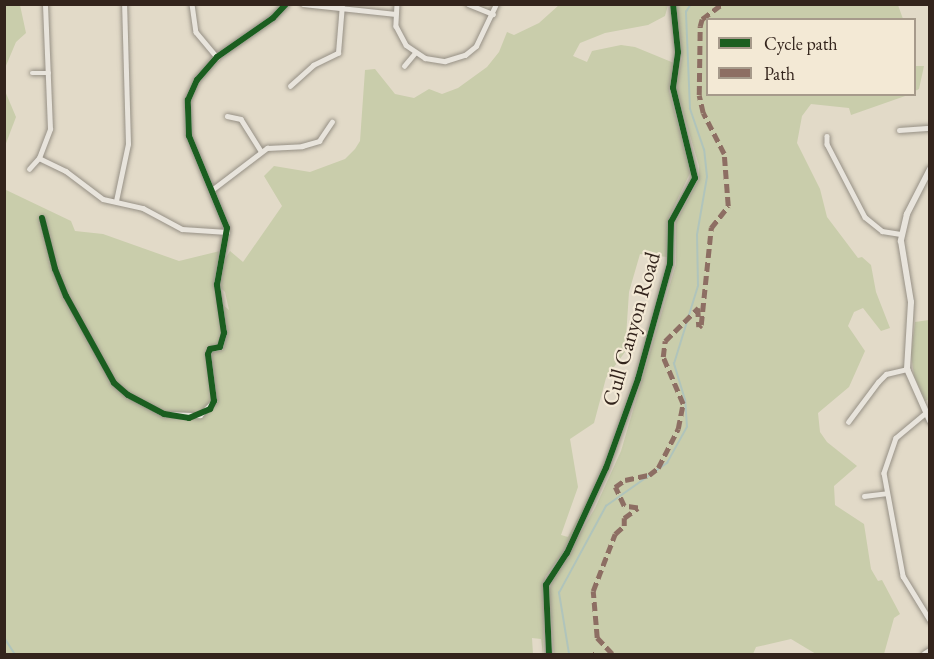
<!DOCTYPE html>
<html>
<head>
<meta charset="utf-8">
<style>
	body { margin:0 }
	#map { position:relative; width:934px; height:659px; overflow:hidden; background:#e2dac8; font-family:"EB Garamond",serif }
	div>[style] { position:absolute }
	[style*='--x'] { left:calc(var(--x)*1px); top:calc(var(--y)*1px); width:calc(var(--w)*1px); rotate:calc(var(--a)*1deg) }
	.green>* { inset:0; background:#c9cdab }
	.stream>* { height:1.5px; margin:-0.75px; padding:0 0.75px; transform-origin:0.75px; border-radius:0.75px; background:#b0c4bb }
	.roads { filter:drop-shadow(0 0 2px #969085) drop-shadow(0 0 2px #969085) }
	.minor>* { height:4.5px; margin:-2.25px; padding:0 2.25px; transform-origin:2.25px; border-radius:2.25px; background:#e8e4dc }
	.tertiary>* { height:6px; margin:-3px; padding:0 3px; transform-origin:3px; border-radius:3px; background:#e8e4dc }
	.quiet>* { height:4.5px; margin-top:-2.25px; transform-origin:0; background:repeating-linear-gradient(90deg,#8d6e63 0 9px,transparent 0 13.5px) }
	.cycleway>* { height:6px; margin:-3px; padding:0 3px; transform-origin:3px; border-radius:3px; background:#1b5e20 }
	span { translate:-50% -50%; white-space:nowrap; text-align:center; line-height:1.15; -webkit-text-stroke:4.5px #f3e9d5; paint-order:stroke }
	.street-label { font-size:22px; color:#33241c }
	.frame { position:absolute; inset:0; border:6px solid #33241c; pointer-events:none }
	.legend { position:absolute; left:706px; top:18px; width:210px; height:78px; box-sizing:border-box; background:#f3e9d5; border:2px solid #a69a8b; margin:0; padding:8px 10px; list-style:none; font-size:18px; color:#33241c }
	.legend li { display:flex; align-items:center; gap:12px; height:30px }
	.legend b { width:30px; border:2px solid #a69a8b }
</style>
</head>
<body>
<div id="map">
	<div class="green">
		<i style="clip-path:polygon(5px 4px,20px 5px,26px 33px,16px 42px,5px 68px)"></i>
		<i style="clip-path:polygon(559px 5px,668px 5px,665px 16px,648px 25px,605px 33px,580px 43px,573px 56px,587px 62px,592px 51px,621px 45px,635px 47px,674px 63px,669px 91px,691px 171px,669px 217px,667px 257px,640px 254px,629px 292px,625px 352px,606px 378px,594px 423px,570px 439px,578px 487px,561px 535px,568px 537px,599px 477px,566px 549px,545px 577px,543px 654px,541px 639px,532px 638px,533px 654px,5px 654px,4px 189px,71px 221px,75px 231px,103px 234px,179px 261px,224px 250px,215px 292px,217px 300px,229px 310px,225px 292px,218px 285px,224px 261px,230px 251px,243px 262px,282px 206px,264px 176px,274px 166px,310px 172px,345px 159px,355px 149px,360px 141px,365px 70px,375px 69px,395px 94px,414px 98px,429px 89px,442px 94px,458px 88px,487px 67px,499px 52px,507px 32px,514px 35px,539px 23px)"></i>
		<i style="clip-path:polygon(676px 5px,898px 5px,903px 19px,708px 20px,708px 94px,908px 95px,851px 115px,849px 108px,811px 104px,802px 116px,797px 143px,820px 189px,827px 217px,858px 258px,862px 257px,871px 265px,876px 292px,890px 328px,881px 331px,863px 308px,854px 312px,848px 326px,865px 351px,849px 387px,818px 413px,820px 432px,827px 442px,857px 466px,834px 486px,835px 505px,864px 524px,871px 569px,878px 581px,882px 580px,900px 614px,894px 618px,884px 654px,816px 654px,791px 639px,756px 647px,753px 654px,554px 654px,549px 592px,552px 581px,595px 508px,621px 451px,676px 264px,676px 222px,699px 179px,699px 166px,676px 88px,682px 58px,675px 27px)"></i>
		<i style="clip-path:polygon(914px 50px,916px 66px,924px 66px,919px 89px,915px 91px)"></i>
		<i style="clip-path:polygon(5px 91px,16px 117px,5px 146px,4px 91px)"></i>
		<i style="clip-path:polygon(929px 320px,929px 399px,925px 401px,914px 376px,911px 354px,915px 322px)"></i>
	</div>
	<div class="stream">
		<i style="--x:4;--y:637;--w:20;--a:57"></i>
		<i style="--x:569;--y:654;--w:62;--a:-99.3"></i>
		<i style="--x:559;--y:593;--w:99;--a:-61.6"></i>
		<i style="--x:606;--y:506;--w:75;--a:-35.2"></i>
		<i style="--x:667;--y:463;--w:41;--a:-60.9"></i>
		<i style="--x:687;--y:427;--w:27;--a:-94"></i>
		<i style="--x:685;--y:400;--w:38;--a:-107"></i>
		<i style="--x:674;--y:364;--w:82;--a:-72.9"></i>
		<i style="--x:698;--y:286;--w:51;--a:-91.1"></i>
		<i style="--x:697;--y:235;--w:59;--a:-80.2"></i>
		<i style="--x:707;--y:177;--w:27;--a:-96"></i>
		<i style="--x:704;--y:150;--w:43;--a:-108.9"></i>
		<i style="--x:690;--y:109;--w:97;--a:-92.4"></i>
		<i style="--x:686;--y:12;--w:9;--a:-58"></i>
	</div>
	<div class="roads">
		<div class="minor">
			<i style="--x:192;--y:4;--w:28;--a:82"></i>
			<i style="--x:196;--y:32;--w:33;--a:50"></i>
			<i style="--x:303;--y:4;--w:93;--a:6.2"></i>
			<i style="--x:397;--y:4;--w:22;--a:93"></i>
			<i style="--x:396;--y:26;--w:21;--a:62"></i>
			<i style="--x:406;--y:45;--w:23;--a:34"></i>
			<i style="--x:425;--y:58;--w:20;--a:9"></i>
			<i style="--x:445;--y:61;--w:21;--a:-17"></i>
			<i style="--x:465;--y:55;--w:14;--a:-39"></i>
			<i style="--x:476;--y:46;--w:47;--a:-64.5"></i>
			<i style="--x:468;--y:4;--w:27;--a:22"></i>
			<i style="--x:404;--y:66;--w:17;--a:-50"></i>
			<i style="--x:32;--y:73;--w:17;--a:0"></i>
			<i style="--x:290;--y:86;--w:31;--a:-42"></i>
			<i style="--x:313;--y:65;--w:28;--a:-26"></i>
			<i style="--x:338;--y:53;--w:49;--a:-85.3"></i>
			<i style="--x:227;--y:116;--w:14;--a:12"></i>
			<i style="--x:241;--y:119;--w:38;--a:58"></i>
			<i style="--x:899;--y:130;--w:31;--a:-4"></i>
			<i style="--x:827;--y:136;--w:8;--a:90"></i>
			<i style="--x:827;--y:144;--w:82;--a:62.5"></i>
			<i style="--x:865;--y:217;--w:22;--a:39"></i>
			<i style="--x:882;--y:231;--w:20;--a:9"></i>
			<i style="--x:39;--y:158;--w:30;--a:26"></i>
			<i style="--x:66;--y:171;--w:46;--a:37.1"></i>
			<i style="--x:103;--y:199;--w:41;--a:12.7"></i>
			<i style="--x:143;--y:208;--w:44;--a:28.3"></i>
			<i style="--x:182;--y:229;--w:45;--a:3.8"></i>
			<i style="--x:29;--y:169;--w:15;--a:-48"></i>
			<i style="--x:39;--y:158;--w:31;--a:-69"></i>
			<i style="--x:50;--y:129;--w:125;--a:-92.3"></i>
			<i style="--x:213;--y:189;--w:68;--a:-37.2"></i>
			<i style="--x:267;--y:148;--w:35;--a:-3"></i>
			<i style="--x:302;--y:146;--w:18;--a:-16"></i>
			<i style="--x:319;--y:141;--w:23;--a:-56"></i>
			<i style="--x:116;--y:201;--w:58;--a:-78.1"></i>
			<i style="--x:128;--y:144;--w:140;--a:-91.6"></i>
			<i style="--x:42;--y:218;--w:53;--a:75.7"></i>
			<i style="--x:55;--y:269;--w:29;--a:68"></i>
			<i style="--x:66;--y:296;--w:99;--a:61.1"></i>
			<i style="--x:114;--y:383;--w:18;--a:41"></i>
			<i style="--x:128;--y:395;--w:41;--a:27.8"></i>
			<i style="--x:164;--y:414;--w:36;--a:2"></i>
			<i style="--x:200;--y:415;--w:20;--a:-45"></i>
			<i style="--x:214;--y:401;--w:47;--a:-97.3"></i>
			<i style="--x:208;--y:354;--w:5;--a:-68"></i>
			<i style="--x:210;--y:349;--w:10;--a:-11"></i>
			<i style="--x:220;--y:347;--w:15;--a:-74"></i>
			<i style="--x:224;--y:333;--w:49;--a:-98.3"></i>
			<i style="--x:926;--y:413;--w:39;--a:140"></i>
			<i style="--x:896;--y:438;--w:37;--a:109"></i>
			<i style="--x:884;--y:473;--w:105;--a:79.5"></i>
			<i style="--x:903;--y:576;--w:52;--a:58.5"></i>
			<i style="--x:848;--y:422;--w:50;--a:-53.1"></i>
			<i style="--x:878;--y:382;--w:11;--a:-45"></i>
			<i style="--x:886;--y:374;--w:22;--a:-13"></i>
			<i style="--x:864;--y:496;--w:23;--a:-7"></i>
		</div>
		<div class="tertiary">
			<i style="--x:930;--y:169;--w:51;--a:117.1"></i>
			<i style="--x:907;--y:214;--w:28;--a:103"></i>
			<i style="--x:901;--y:241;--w:62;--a:80.7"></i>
			<i style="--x:911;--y:302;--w:67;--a:93.4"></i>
			<i style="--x:907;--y:369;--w:57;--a:66.1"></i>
			<i style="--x:217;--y:285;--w:58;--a:-80"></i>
			<i style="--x:227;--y:228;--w:100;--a:-112.4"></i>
			<i style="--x:189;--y:136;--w:36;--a:-92"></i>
			<i style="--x:188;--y:100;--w:22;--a:-66"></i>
			<i style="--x:197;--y:80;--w:30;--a:-49"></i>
			<i style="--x:217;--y:57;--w:68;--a:-34.9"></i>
			<i style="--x:273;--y:18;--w:19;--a:-47"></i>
			<i style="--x:549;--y:654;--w:69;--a:-92.5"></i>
			<i style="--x:546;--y:585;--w:38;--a:-57"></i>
			<i style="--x:567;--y:553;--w:94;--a:-65.4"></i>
			<i style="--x:606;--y:468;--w:95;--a:-70.2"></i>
			<i style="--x:638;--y:379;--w:119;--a:-74.5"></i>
			<i style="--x:670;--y:264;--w:42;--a:-88.6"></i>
			<i style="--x:671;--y:222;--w:50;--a:-61.4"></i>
			<i style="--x:695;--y:178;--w:93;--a:-103.7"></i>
			<i style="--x:673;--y:88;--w:36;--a:-82"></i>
			<i style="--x:678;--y:52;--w:48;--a:-95.9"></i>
			<i style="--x:925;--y:654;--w:6;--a:-31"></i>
		</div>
	</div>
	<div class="quiet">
		<i style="--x:593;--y:654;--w:1;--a:0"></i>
		<i style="--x:612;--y:654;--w:22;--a:-133"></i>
		<i style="--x:597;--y:638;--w:47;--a:-94.9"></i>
		<i style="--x:593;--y:591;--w:61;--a:-68.9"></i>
		<i style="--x:615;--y:534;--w:12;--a:-42"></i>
		<i style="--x:624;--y:526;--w:8;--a:-90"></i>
		<i style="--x:624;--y:518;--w:17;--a:-36"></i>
		<i style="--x:638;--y:508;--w:14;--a:-172"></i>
		<i style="--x:624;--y:506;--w:21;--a:-115"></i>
		<i style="--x:615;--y:487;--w:12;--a:-35"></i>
		<i style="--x:625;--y:480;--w:25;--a:-12"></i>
		<i style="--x:649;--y:475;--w:11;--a:-38"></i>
		<i style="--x:658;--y:468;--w:44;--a:-62.9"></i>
		<i style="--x:678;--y:429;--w:25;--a:-79"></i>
		<i style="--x:683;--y:404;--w:51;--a:-113.1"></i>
		<i style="--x:663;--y:357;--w:16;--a:-83"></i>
		<i style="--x:665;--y:341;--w:47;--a:-45"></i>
		<i style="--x:698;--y:308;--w:19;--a:87"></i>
		<i style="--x:699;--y:327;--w:3;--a:-45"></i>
		<i style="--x:701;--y:325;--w:98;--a:-84.1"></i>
		<i style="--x:711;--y:228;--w:28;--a:-52"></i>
		<i style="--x:728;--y:206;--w:52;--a:-94.4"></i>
		<i style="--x:724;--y:154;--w:46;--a:-117.1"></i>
		<i style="--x:703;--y:113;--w:18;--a:-103"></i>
		<i style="--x:699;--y:95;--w:69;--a:-89.2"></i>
		<i style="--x:700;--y:26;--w:7;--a:-74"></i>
		<i style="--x:702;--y:19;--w:25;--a:-37"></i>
	</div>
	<div class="cycleway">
		<i style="--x:42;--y:218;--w:53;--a:75.7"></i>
		<i style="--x:55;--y:269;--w:29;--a:68"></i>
		<i style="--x:66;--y:296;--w:99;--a:61.1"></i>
		<i style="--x:114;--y:383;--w:18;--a:41"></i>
		<i style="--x:128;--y:395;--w:41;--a:27.8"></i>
		<i style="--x:164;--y:414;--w:25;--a:9"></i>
		<i style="--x:189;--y:418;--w:23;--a:-23"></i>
		<i style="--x:210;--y:409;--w:9;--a:-63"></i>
		<i style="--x:214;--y:401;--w:47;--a:-97.3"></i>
		<i style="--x:208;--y:354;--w:5;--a:-68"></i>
		<i style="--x:210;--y:349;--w:10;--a:-11"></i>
		<i style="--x:220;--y:347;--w:15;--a:-74"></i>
		<i style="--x:224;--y:333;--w:49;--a:-98.3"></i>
		<i style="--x:217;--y:285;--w:58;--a:-80"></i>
		<i style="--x:227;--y:228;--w:100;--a:-112.4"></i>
		<i style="--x:189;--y:136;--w:36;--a:-92"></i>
		<i style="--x:188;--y:100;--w:22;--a:-66"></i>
		<i style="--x:197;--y:80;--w:30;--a:-49"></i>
		<i style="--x:217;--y:57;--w:68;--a:-34.9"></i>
		<i style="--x:273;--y:18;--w:19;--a:-47"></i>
		<i style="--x:549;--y:654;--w:69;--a:-92.5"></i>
		<i style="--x:546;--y:585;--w:38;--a:-57"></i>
		<i style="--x:567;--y:553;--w:94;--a:-65.4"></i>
		<i style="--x:606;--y:468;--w:95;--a:-70.2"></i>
		<i style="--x:638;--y:379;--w:119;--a:-74.5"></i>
		<i style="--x:670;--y:264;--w:42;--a:-88.6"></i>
		<i style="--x:671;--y:222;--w:50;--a:-61.4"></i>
		<i style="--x:695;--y:178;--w:93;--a:-103.7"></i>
		<i style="--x:673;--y:88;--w:36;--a:-82"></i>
		<i style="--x:678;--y:52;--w:48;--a:-95.9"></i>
	</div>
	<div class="street-label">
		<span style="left:631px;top:329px;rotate:-74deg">Cull Canyon Road</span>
	</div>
	<div class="frame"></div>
	<ul class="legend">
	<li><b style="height:8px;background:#1b5e20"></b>Cycle path</li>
	<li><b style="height:8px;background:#8d6e63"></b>Path</li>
	</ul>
</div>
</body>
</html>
